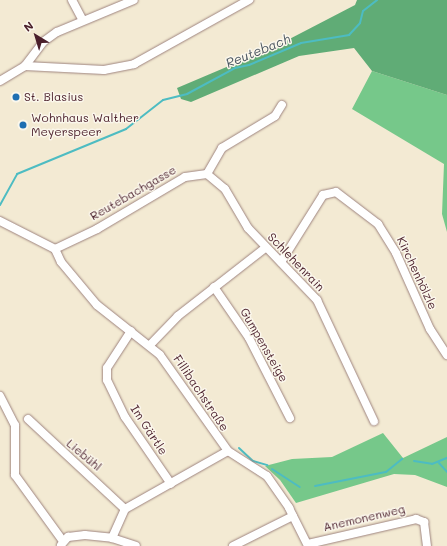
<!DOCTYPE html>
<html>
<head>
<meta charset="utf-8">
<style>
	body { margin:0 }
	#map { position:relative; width:447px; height:546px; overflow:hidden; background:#f3ead3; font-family:Mali,sans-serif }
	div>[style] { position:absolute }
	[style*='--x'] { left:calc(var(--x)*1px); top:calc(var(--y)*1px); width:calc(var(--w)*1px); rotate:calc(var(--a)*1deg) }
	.green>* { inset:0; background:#76c88a }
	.forest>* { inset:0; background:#60ac76 }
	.stream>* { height:2px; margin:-1px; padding:0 1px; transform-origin:1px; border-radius:1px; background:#4dbcc2 }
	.roads { filter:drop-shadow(0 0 1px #9e847f) drop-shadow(0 0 1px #9e847f) }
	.street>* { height:8px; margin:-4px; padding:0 4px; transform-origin:4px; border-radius:4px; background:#fff }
	.dots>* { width:11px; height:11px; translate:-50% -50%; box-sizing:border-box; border:2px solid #fbf7ec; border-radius:50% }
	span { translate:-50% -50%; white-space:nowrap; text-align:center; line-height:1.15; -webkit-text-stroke:3px #fbf7ec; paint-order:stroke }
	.poi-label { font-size:12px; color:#4a1f2b }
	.left { translate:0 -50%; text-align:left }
	.street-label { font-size:12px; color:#4a1f2b }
	.water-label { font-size:13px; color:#4b5660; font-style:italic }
	.north { position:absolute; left:16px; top:16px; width:40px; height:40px; -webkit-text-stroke:3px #fbf7ec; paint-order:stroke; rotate:322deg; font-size:11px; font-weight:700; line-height:16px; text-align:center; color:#4a1f2b }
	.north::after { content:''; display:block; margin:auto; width:14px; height:18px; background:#4a1f2b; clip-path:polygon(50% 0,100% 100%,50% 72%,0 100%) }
</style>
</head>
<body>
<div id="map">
	<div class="green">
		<i style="clip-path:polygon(372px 71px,447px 95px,447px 232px,442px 214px,444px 164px,352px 109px)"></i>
		<i style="clip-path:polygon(383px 433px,403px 458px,447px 437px,447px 487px,415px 475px,394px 474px,296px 503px,280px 480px,265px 466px,292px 459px,332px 457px)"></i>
	</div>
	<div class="forest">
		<i style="clip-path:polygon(357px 0,447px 0,447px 95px,372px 71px,354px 48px,299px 56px,191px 102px,181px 99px,177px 88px,276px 46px,355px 5px)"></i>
	</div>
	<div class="stream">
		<i style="--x:0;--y:205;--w:35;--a:-61"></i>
		<i style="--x:17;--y:174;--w:118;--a:-22.4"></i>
		<i style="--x:126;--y:129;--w:47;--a:-38.1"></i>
		<i style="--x:163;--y:100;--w:25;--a:-14"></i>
		<i style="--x:187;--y:94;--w:55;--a:-28.4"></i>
		<i style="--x:235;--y:68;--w:14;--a:-12"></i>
		<i style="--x:249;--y:65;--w:56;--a:-22.9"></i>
		<i style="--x:301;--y:43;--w:49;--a:-9.5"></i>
		<i style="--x:349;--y:35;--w:16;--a:-47"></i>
		<i style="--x:360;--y:23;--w:12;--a:-76"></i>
		<i style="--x:363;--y:11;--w:18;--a:-38"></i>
		<i style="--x:239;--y:448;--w:19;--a:43"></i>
		<i style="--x:253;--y:461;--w:15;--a:16"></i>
		<i style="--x:414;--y:461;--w:18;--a:9"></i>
		<i style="--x:432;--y:464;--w:16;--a:-22"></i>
		<i style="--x:439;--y:463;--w:12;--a:48"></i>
		<i style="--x:272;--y:469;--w:33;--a:33"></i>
		<i style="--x:315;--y:486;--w:72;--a:-11.2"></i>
		<i style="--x:386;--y:472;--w:21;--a:-39"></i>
	</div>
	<div class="roads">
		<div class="street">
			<i style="--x:72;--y:0;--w:21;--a:62"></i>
			<i style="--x:25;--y:66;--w:79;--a:2.9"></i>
			<i style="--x:104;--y:70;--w:31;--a:-11"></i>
			<i style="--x:134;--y:64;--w:132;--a:-29.1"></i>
			<i style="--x:0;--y:81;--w:29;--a:-31"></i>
			<i style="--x:25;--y:66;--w:30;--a:-53"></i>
			<i style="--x:43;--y:42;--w:17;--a:-36"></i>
			<i style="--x:57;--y:32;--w:83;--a:-22.6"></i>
			<i style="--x:207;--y:174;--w:23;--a:40"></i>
			<i style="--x:225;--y:189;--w:45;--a:59.5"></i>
			<i style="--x:248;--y:228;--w:100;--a:46.2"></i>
			<i style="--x:317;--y:300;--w:134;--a:64.8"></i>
			<i style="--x:0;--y:221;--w:62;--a:27"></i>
			<i style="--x:55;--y:249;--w:14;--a:65"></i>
			<i style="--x:61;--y:262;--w:56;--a:50.1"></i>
			<i style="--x:97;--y:305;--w:80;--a:38.4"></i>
			<i style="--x:160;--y:355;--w:118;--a:54.7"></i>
			<i style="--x:228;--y:451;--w:46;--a:32.7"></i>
			<i style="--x:267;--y:476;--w:39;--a:55"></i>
			<i style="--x:289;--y:508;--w:42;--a:63.4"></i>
			<i style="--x:55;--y:249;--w:47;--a:-25.5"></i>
			<i style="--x:97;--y:229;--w:102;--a:-30.6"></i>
			<i style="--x:185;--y:177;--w:22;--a:-8"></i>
			<i style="--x:207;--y:174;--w:30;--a:-60"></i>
			<i style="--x:222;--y:148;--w:62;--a:-31.1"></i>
			<i style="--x:275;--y:116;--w:13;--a:-58"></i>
			<i style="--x:281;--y:262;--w:79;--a:-57.9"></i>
			<i style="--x:323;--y:195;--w:13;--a:-13"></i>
			<i style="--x:336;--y:192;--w:53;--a:37.3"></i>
			<i style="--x:378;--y:224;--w:34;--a:58"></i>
			<i style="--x:396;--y:253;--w:83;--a:65.9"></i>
			<i style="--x:430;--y:329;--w:31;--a:57"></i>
			<i style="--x:214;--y:287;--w:62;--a:55.5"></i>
			<i style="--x:249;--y:338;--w:90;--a:62.9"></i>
			<i style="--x:131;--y:331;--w:44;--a:123"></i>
			<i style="--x:107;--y:368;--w:12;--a:90"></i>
			<i style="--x:107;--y:380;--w:41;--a:64.1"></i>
			<i style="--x:125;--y:417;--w:81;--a:55.5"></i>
			<i style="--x:150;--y:345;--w:40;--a:-46"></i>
			<i style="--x:178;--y:316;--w:110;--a:-38"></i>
			<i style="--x:0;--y:396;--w:33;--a:63"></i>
			<i style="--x:15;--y:425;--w:50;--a:90"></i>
			<i style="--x:15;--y:475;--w:82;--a:54"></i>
			<i style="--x:28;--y:419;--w:132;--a:42.9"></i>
			<i style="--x:112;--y:538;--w:32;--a:-66"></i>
			<i style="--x:125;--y:509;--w:118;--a:-29.4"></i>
			<i style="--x:308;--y:544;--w:111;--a:-13"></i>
			<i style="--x:416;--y:519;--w:9;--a:21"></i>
			<i style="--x:424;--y:522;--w:24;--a:83"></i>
			<i style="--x:61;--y:545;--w:11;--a:-49"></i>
			<i style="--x:68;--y:537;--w:17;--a:-7"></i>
			<i style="--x:85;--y:535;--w:27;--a:6"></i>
			<i style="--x:112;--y:538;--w:25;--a:18"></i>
			<i style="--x:233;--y:546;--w:67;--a:-26.6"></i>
		</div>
	</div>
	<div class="dots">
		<i style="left:16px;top:97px;background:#1f6fb2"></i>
		<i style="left:23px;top:125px;background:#1f6fb2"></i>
	</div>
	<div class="poi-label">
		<span class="left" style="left:24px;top:97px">St. Blasius</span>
		<span class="left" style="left:31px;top:125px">Wohnhaus Walther<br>Meyerspeer</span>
	</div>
	<div class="street-label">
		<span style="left:133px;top:193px;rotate:-30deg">Reutebachgasse</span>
		<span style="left:296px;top:262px;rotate:46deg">Schlehenrain</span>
		<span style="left:417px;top:273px;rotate:65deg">Kirchenhölzle</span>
		<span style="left:264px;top:345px;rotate:60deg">Gumpensteige</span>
		<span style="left:201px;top:393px;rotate:56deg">Fillibachstraße</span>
		<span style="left:149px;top:430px;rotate:57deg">Im Gärtle</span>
		<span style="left:84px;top:455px;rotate:40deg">Liebühl</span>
		<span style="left:364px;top:518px;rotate:-13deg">Anemonenweg</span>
	</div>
	<div class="water-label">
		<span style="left:258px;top:51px;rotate:-22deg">Reutebach</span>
	</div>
	<div class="north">N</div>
</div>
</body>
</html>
